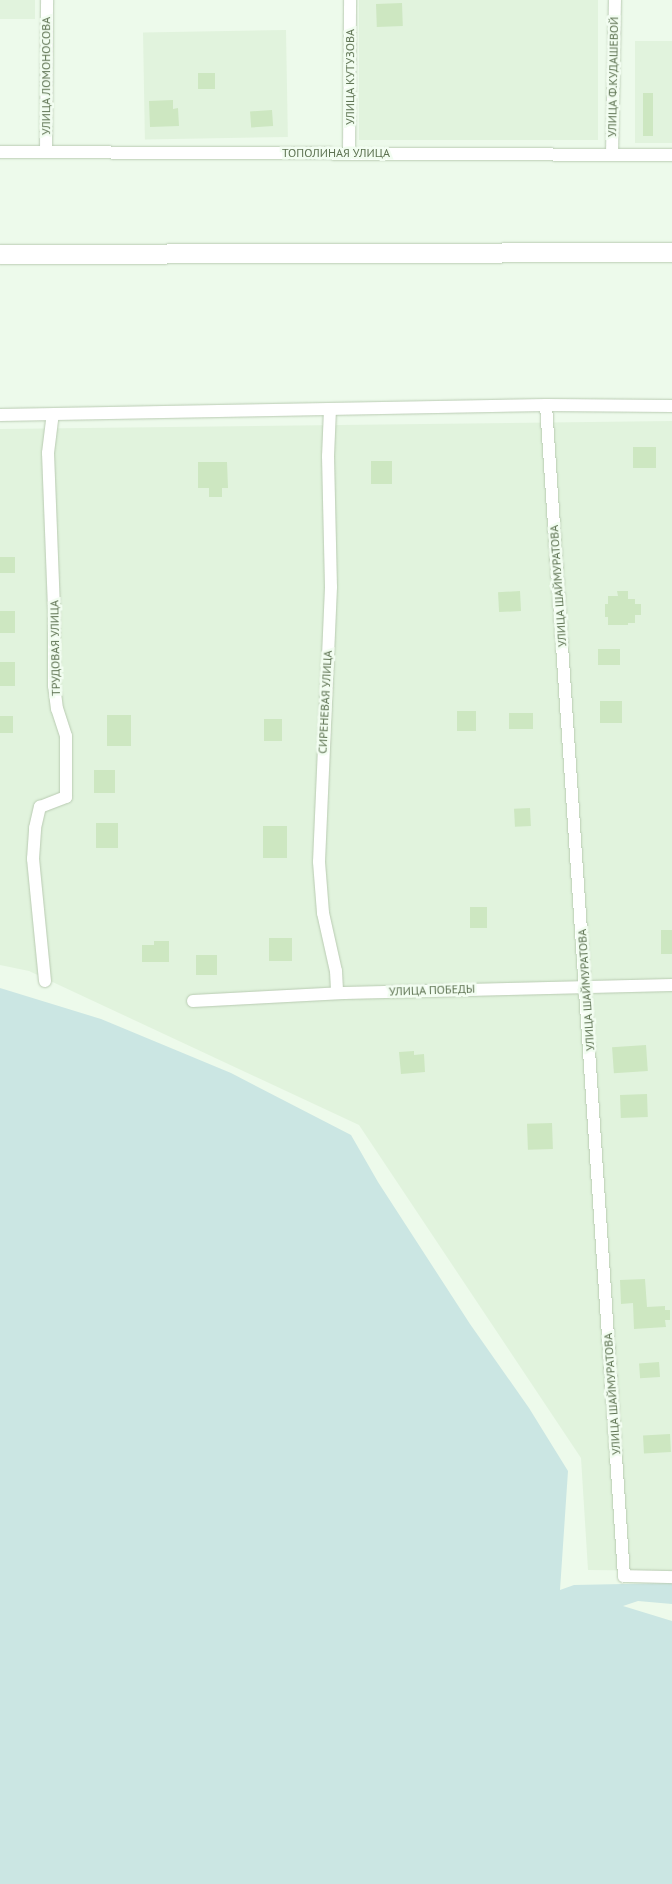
<!DOCTYPE html>
<html>
<head>
<meta charset="utf-8">
<style>
	body { margin:0 }
	#map { position:relative; width:672px; height:1884px; overflow:hidden; background:#edfaeb; font-family:"PT Sans",sans-serif }
	div>[style] { position:absolute }
	[style*='--x'] { left:calc(var(--x)*1px); top:calc(var(--y)*1px); width:calc(var(--w)*1px); rotate:calc(var(--a)*1deg) }
	.residential>* { inset:0; background:#e1f3dd; transform-origin:0 0 }
	.green>* { inset:0; background:#cbe6e3 }
	.building>* { inset:0; background:#cde7c1; transform-origin:0 0 }
	.roads { filter:drop-shadow(0 0 1px #b9cbb2) drop-shadow(0 0 1px #b9cbb2) }
	.street>* { height:12px; margin:-6px; padding:0 6px; transform-origin:6px; border-radius:6px; background:#fff }
	.secondary>* { height:19px; margin:-9.5px; padding:0 9.5px; transform-origin:9.5px; border-radius:9.5px; background:#fff }
	span { translate:-50% -50%; white-space:nowrap; text-align:center; line-height:1.15; -webkit-text-stroke:5px #f2fdf1; paint-order:stroke }
	.street-label { font-size:12px; color:#5d7251 }
</style>
</head>
<body>
<div id="map">
	<div class="residential">
		<i style="left:0;top:0;width:35px;height:19px"></i>
		<i style="left:359px;top:0;width:239px;height:140px"></i>
		<i style="left:286px;top:30px;width:107px;height:143px;rotate:89deg"></i>
		<i style="left:635px;top:41px;width:37px;height:102px"></i>
		<i style="clip-path:polygon(672px 421px,672px 1571px,588px 1570px,581px 1458px,359px 1125px,29px 971px,0 965px,0 429px)"></i>
	</div>
	<div class="green">
		<i style="clip-path:polygon(0 988px,101px 1019px,231px 1073px,351px 1135px,378px 1182px,470px 1324px,529px 1408px,568px 1471px,560px 1590px,574px 1585px,672px 1583px,672px 1604px,638px 1601px,623px 1606px,672px 1621px,672px 1884px,0 1884px)"></i>
	</div>
	<div class="building">
		<i style="left:402px;top:3px;width:23px;height:26px;rotate:88deg"></i>
		<i style="left:198px;top:73px;width:17px;height:16px"></i>
		<i style="left:643px;top:93px;width:10px;height:43px"></i>
		<i style="clip-path:polygon(173px 100px,173px 109px,178px 108px,179px 126px,150px 127px,149px 101px)"></i>
		<i style="left:272px;top:110px;width:16px;height:22px;rotate:86deg"></i>
		<i style="left:633px;top:447px;width:23px;height:21px"></i>
		<i style="left:371px;top:461px;width:21px;height:23px"></i>
		<i style="clip-path:polygon(198px 462px,227px 462px,228px 488px,222px 488px,222px 497px,209px 497px,209px 488px,198px 488px)"></i>
		<i style="left:0;top:557px;width:15px;height:16px"></i>
		<i style="left:520px;top:591px;width:20px;height:22px;rotate:87deg"></i>
		<i style="clip-path:polygon(617px 591px,628px 591px,628px 599px,635px 599px,635px 604px,641px 604px,641px 615px,635px 615px,635px 623px,628px 623px,628px 625px,608px 625px,608px 617px,605px 617px,605px 604px,608px 604px,608px 596px,618px 596px)"></i>
		<i style="left:0;top:611px;width:15px;height:22px"></i>
		<i style="left:598px;top:649px;width:22px;height:16px"></i>
		<i style="left:15px;top:662px;width:24px;height:15px;rotate:90deg"></i>
		<i style="left:600px;top:701px;width:22px;height:22px"></i>
		<i style="left:457px;top:711px;width:19px;height:20px"></i>
		<i style="left:533px;top:713px;width:16px;height:24px;rotate:90deg"></i>
		<i style="left:107px;top:715px;width:24px;height:31px"></i>
		<i style="left:13px;top:716px;width:17px;height:13px;rotate:90deg"></i>
		<i style="left:264px;top:719px;width:18px;height:22px"></i>
		<i style="left:94px;top:770px;width:21px;height:23px"></i>
		<i style="left:530px;top:808px;width:18px;height:16px;rotate:87deg"></i>
		<i style="left:96px;top:823px;width:22px;height:25px"></i>
		<i style="left:263px;top:826px;width:24px;height:32px"></i>
		<i style="left:487px;top:907px;width:21px;height:17px;rotate:90deg"></i>
		<i style="left:672px;top:930px;width:24px;height:11px;rotate:90deg"></i>
		<i style="left:269px;top:938px;width:23px;height:23px"></i>
		<i style="clip-path:polygon(154px 941px,169px 941px,169px 962px,142px 962px,142px 945px,154px 945px)"></i>
		<i style="left:196px;top:955px;width:21px;height:20px"></i>
		<i style="left:646px;top:1045px;width:26px;height:34px;rotate:86deg"></i>
		<i style="clip-path:polygon(414px 1051px,414px 1055px,424px 1054px,425px 1072px,401px 1074px,399px 1052px)"></i>
		<i style="left:647px;top:1094px;width:23px;height:27px;rotate:88deg"></i>
		<i style="left:552px;top:1123px;width:26px;height:25px;rotate:88deg"></i>
		<i style="clip-path:polygon(645px 1279px,647px 1307px,665px 1306px,665px 1310px,670px 1310px,670px 1320px,665px 1320px,666px 1327px,634px 1329px,633px 1303px,621px 1304px,620px 1280px)"></i>
		<i style="left:659px;top:1362px;width:15px;height:20px;rotate:86deg"></i>
		<i style="left:670px;top:1434px;width:18px;height:27px;rotate:87deg"></i>
	</div>
	<div class="roads">
		<div class="street">
			<i style="--x:0;--y:152;--w:672;--a:0.26"></i>
			<i style="--x:46;--y:152;--w:152;--a:-89.6"></i>
			<i style="--x:349;--y:153;--w:153;--a:-89.6"></i>
			<i style="--x:612;--y:155;--w:155;--a:-88.9"></i>
			<i style="--x:546;--y:405;--w:1174;--a:86.19"></i>
			<i style="--x:624;--y:1576;--w:48;--a:1.2"></i>
			<i style="--x:330;--y:409;--w:47;--a:92.4"></i>
			<i style="--x:328;--y:456;--w:131;--a:88.7"></i>
			<i style="--x:331;--y:587;--w:275;--a:92.5"></i>
			<i style="--x:319;--y:862;--w:51;--a:85.5"></i>
			<i style="--x:323;--y:913;--w:59;--a:77.4"></i>
			<i style="--x:336;--y:971;--w:22;--a:87"></i>
			<i style="--x:0;--y:415;--w:546;--a:-1.05"></i>
			<i style="--x:546;--y:405;--w:126;--a:0.5"></i>
			<i style="--x:45;--y:981;--w:123;--a:-95.6"></i>
			<i style="--x:33;--y:859;--w:31;--a:-86"></i>
			<i style="--x:35;--y:828;--w:22;--a:-77"></i>
			<i style="--x:40;--y:807;--w:28;--a:-21"></i>
			<i style="--x:66;--y:797;--w:61;--a:-90"></i>
			<i style="--x:66;--y:736;--w:28;--a:-108"></i>
			<i style="--x:57;--y:709;--w:23;--a:-97"></i>
			<i style="--x:54;--y:686;--w:77;--a:-90"></i>
			<i style="--x:54;--y:609;--w:156;--a:-92.2"></i>
			<i style="--x:48;--y:453;--w:38;--a:-83"></i>
			<i style="--x:193;--y:1001;--w:151;--a:-3"></i>
			<i style="--x:344;--y:993;--w:328;--a:-1.4"></i>
		</div>
		<div class="secondary">
			<i style="--x:0;--y:254;--w:672;--a:-0.17"></i>
		</div>
	</div>
	<div class="street-label">
		<span style="left:46px;top:76px;rotate:-90deg">УЛИЦА ЛОМОНОСОВА</span>
		<span style="left:350px;top:77px;rotate:-90deg">УЛИЦА КУТУЗОВА</span>
		<span style="left:613px;top:77px;rotate:-89deg">УЛИЦА Ф.КУДАШЕВОЙ</span>
		<span style="left:336px;top:153px">ТОПОЛИНАЯ УЛИЦА</span>
		<span style="left:558px;top:586px;rotate:-94deg">УЛИЦА ШАЙМУРАТОВА</span>
		<span style="left:55px;top:648px;rotate:-91deg">ТРУДОВАЯ УЛИЦА</span>
		<span style="left:325px;top:702px;rotate:-87deg">СИРЕНЕВАЯ УЛИЦА</span>
		<span style="left:432px;top:990px;rotate:-2deg">УЛИЦА ПОБЕДЫ</span>
		<span style="left:586px;top:990px;rotate:-94deg">УЛИЦА ШАЙМУРАТОВА</span>
		<span style="left:612px;top:1394px;rotate:-94deg">УЛИЦА ШАЙМУРАТОВА</span>
	</div>
</div>
</body>
</html>
